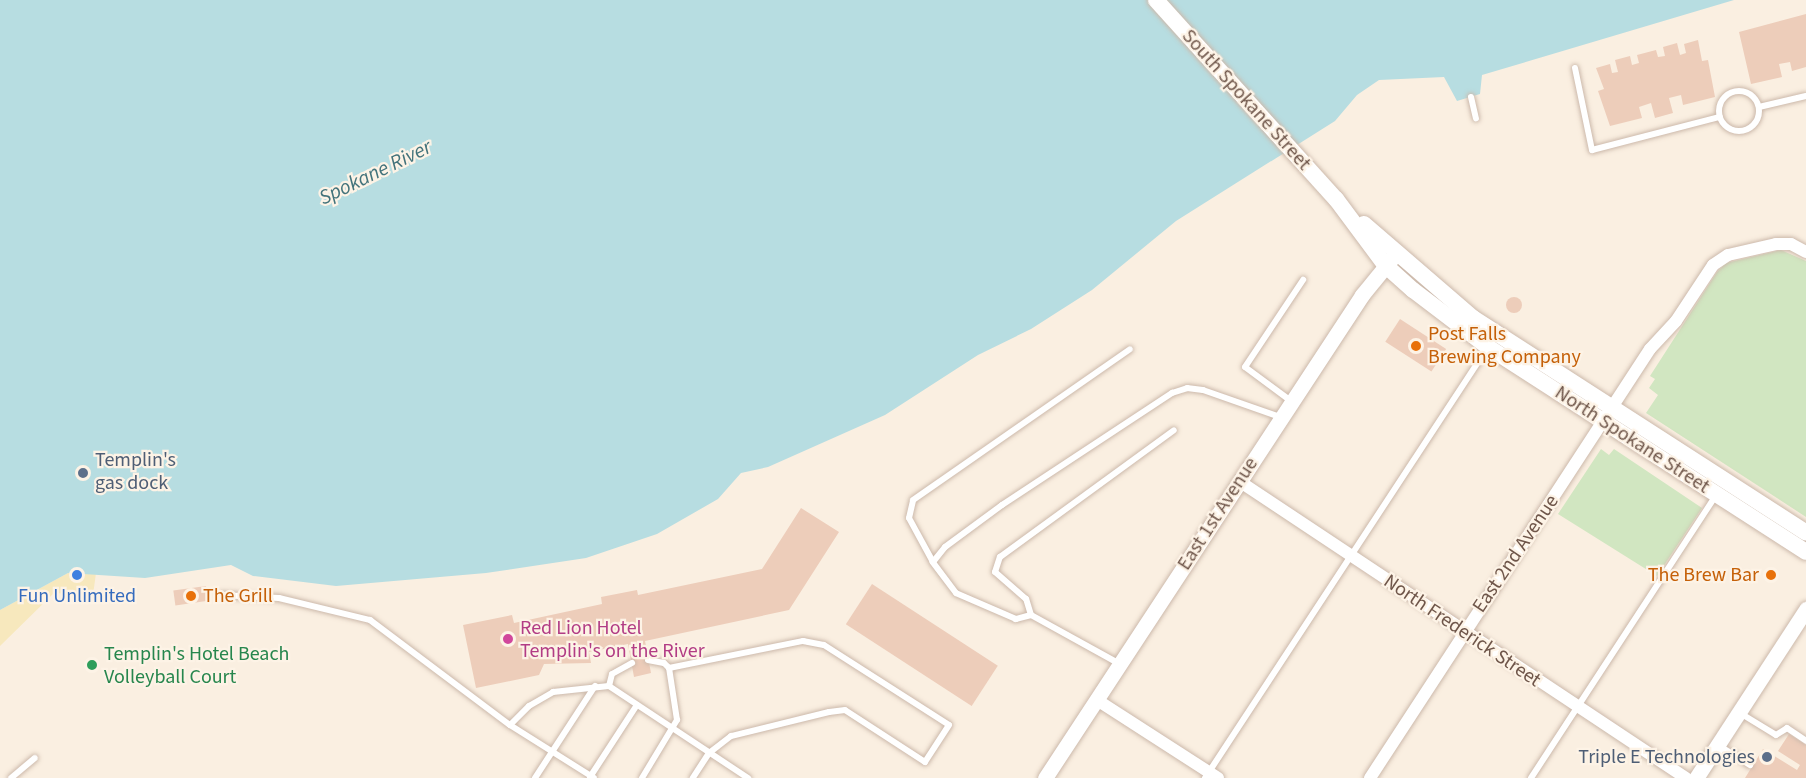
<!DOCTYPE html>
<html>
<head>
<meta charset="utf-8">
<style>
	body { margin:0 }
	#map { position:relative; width:1806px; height:778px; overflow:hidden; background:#faefe1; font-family:"Source Sans 3",sans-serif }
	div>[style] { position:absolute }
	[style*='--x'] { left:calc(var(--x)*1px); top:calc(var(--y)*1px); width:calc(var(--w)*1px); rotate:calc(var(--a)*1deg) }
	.green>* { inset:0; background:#d1e6c1 }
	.sand>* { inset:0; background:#f7e8bd }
	.water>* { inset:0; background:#b7dde1 }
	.building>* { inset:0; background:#edcdba; transform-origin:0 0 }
	.round { border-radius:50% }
	.roads { filter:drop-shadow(0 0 2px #ccb9ab) drop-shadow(0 0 2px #ccb9ab) }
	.service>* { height:6px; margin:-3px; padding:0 3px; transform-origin:3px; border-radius:3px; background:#fff }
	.service>.ring { margin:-3px; padding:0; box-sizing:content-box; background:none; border:6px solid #fff; border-radius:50% }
	.minor>* { height:12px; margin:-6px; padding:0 6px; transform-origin:6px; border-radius:6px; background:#fff }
	.tertiary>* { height:15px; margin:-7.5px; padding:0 7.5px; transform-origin:7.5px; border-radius:7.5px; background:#fff }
	.secondary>* { height:16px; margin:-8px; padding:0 8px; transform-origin:8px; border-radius:8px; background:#fff }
	.dots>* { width:16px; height:16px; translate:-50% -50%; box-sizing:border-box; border:3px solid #fdf3e6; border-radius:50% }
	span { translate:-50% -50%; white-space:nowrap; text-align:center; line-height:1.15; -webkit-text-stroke:4.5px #fdf3e6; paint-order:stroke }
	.street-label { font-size:20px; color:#6f564a }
	.food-label { font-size:20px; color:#c56008 }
	.left { translate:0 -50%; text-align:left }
	.right { translate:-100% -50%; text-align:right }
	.service-label { font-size:20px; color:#4e5e75 }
	.shop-label { font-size:20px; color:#366cbe }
	.hotel-label { font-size:20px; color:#b23c85 }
	.leisure-label { font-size:20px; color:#27864d }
	.water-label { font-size:21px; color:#43737b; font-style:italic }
</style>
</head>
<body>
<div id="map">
	<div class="green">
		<i style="clip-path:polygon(1781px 250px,1806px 261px,1806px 517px,1646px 413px,1658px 395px,1649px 388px,1655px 379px,1650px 376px,1717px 272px,1726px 263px)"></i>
		<i style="clip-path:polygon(1601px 449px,1609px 455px,1614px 449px,1702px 508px,1657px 576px,1558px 514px)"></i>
	</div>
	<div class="sand">
		<i style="clip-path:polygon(68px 573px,96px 573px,93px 595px,54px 593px,0 646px,0 610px)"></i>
	</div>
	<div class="water">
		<i style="clip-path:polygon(0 0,1734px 0,1482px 75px,1480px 94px,1457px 101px,1444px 77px,1379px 80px,1357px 95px,1335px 121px,1176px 221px,1092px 290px,1031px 329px,978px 355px,885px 415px,768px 467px,741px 473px,718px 499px,657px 534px,586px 558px,486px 573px,336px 586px,253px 576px,231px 565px,145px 578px,68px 573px,0 610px)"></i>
	</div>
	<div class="building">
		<i style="clip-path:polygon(1806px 14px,1806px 67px,1792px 71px,1790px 62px,1779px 64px,1782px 77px,1751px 84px,1739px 32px)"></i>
		<i style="clip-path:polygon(1698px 40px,1702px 61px,1708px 60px,1715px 97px,1683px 105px,1681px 95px,1669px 98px,1673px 113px,1655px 118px,1651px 103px,1639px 107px,1642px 118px,1610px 126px,1598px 91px,1604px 89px,1596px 68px,1610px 64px,1612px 73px,1618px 72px,1615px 60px,1630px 56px,1632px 65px,1639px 63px,1637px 55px,1656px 50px,1658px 57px,1665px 56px,1663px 47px,1677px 43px,1680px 55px,1686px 53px,1684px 44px)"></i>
		<i class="round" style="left:1506px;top:297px;width:16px;height:16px"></i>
		<i style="left:1400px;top:319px;width:55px;height:27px;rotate:33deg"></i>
		<i style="clip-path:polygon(801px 508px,839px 532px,789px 610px,645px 641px,651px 673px,634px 677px,628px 644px,589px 652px,591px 663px,544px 664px,539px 675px,476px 688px,463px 625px,512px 615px,514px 623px,602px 604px,601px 597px,637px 590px,638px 595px,762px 569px)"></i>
		<i style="left:1775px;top:570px;width:9px;height:10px;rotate:77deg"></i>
		<i style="left:872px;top:584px;width:150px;height:48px;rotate:33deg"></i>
		<i style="left:206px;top:586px;width:15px;height:33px;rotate:82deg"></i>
		<i style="clip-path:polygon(1789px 734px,1806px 745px,1806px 778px,1745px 778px,1763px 749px,1797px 770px,1800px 765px,1778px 751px)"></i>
	</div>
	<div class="roads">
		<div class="service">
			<i style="--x:1575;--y:68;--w:84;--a:78.3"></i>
			<i style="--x:1592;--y:150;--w:132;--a:-14.5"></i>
			<i class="ring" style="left:1719px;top:91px;width:34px;height:34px"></i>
			<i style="--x:1471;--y:97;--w:22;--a:77"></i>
			<i style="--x:1759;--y:107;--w:48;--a:-13.2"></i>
			<i style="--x:1291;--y:401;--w:57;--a:-143.5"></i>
			<i style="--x:1245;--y:367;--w:105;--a:-56.3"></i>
			<i style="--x:933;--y:562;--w:50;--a:-118.6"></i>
			<i style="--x:909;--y:518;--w:18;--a:-77"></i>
			<i style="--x:913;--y:500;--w:264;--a:-34.8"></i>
			<i style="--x:221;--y:595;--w:58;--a:3"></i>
			<i style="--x:279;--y:598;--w:94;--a:13.6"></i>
			<i style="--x:370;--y:620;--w:175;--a:36.9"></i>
			<i style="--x:510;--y:725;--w:27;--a:-45"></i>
			<i style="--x:529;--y:706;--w:28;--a:-30"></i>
			<i style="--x:553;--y:692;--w:56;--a:-6.1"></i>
			<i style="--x:609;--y:686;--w:167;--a:33.5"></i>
			<i style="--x:1031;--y:615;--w:17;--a:-107"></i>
			<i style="--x:1026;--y:599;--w:41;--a:-138.9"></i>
			<i style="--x:995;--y:572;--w:16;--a:-72"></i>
			<i style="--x:1000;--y:557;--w:215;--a:-36.1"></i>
			<i style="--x:648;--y:660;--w:16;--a:11"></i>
			<i style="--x:664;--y:663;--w:7;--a:45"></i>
			<i style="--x:1118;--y:663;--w:99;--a:-151.1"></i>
			<i style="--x:1031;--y:615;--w:16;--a:165"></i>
			<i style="--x:1016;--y:619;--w:65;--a:-156.6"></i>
			<i style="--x:956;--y:593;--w:39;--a:-127"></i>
			<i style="--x:933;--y:562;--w:19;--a:-51"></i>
			<i style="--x:945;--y:547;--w:71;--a:-36.4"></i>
			<i style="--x:1002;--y:505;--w:204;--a:-33.4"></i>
			<i style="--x:1172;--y:393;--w:16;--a:-18"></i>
			<i style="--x:1187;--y:388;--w:16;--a:7"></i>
			<i style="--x:1203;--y:390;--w:82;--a:19.3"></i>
			<i style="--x:609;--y:686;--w:12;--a:-76"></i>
			<i style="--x:612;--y:674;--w:23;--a:-29"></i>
			<i style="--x:1740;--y:713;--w:42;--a:31.4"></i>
			<i style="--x:1776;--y:735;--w:13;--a:-32"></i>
			<i style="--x:1787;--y:728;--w:23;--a:34"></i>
			<i style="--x:510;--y:725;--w:99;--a:32.2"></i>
			<i style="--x:1718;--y:745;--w:38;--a:32"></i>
			<i style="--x:590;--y:777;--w:86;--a:-56.9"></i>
			<i style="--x:11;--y:778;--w:31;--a:-40"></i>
			<i style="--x:535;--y:778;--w:110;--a:-56.9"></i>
			<i style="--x:642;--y:778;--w:68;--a:-58.9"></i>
			<i style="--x:677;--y:720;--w:53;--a:-98.7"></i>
			<i style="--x:669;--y:668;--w:137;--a:-11.4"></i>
			<i style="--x:803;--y:641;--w:21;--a:11"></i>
			<i style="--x:824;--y:645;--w:148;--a:32.6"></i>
			<i style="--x:949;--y:725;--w:44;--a:123"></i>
			<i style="--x:925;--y:762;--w:95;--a:-147"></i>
			<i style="--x:845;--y:710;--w:16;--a:173"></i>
			<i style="--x:829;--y:712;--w:101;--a:166.2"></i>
			<i style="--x:731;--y:736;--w:28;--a:142"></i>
			<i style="--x:709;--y:753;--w:30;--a:123"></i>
			<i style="--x:1205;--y:778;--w:516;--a:-56.71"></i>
			<i style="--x:1531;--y:778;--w:338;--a:-56.8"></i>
		</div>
		<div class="minor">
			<i style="--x:1239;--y:481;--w:537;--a:33.6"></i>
			<i style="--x:1097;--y:700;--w:144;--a:32.8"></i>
			<i style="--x:1370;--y:778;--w:512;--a:-56.87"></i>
			<i style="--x:1650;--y:349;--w:38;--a:-47"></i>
			<i style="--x:1676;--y:321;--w:67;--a:-56.5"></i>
			<i style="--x:1713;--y:265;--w:18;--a:-34"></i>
			<i style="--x:1728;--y:255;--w:49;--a:-12.9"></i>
			<i style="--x:1776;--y:244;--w:15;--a:0"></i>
			<i style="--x:1791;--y:244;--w:17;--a:28"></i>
		</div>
		<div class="tertiary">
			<i style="--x:1045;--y:778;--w:578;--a:-56.72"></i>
			<i style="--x:1362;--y:295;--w:49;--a:-50.8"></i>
			<i style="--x:1696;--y:778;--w:202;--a:-56.9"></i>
		</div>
		<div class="secondary">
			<i style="--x:1156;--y:0;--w:268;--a:47.9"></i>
			<i style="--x:1336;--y:199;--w:82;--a:53.4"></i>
			<i style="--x:1385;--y:265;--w:38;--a:42"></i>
			<i style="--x:1413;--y:290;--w:94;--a:37.2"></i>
			<i style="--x:1488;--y:347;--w:378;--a:32.8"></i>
			<i style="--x:1364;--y:224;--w:144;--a:40.8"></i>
			<i style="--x:1473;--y:318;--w:396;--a:32.8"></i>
		</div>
	</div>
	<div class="dots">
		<i style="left:1416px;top:346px;background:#e8710a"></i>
		<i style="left:83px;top:473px;background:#5c6f8a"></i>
		<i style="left:77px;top:575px;background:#3f7fe0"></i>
		<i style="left:1771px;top:575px;background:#e8710a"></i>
		<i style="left:191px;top:596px;background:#e8710a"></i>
		<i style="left:508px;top:639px;background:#d1479c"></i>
		<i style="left:92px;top:665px;background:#2e9e5b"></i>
		<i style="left:1767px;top:757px;background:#5c6f8a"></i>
	</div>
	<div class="street-label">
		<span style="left:1246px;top:100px;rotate:48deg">South Spokane Street</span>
		<span style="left:1632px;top:440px;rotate:33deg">North Spokane Street</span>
		<span style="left:1218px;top:514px;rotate:-57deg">East 1st Avenue</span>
		<span style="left:1516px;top:554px;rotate:-56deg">East 2nd Avenue</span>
		<span style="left:1462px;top:631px;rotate:34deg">North Frederick Street</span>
	</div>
	<div class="food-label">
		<span class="left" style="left:1428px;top:346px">Post Falls<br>Brewing Company</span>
		<span class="right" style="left:1759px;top:575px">The Brew Bar</span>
		<span class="left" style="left:203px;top:596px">The Grill</span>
	</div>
	<div class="service-label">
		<span class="left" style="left:95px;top:472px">Templin's<br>gas dock</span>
		<span class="right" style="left:1755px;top:757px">Triple E Technologies</span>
	</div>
	<div class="shop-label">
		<span style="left:77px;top:596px">Fun Unlimited</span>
	</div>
	<div class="hotel-label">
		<span class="left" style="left:520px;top:640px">Red Lion Hotel<br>Templin's on the River</span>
	</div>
	<div class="leisure-label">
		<span class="left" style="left:104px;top:666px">Templin's Hotel Beach<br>Volleyball Court</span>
	</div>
	<div class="water-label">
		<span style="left:375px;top:172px;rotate:-26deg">Spokane River</span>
	</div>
</div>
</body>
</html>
